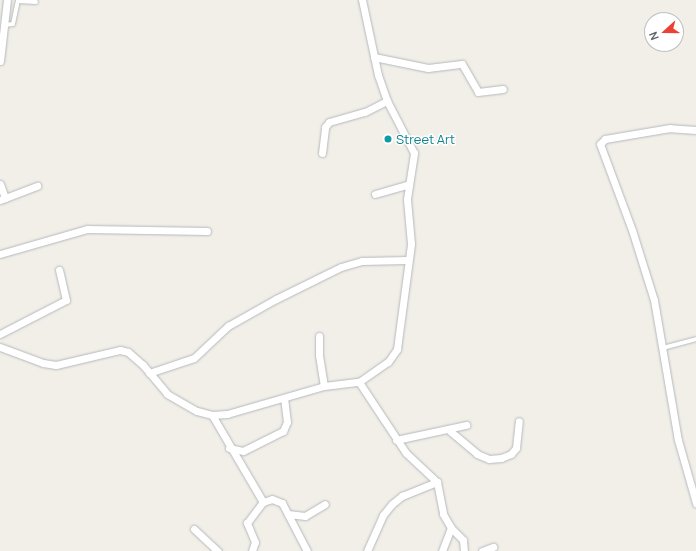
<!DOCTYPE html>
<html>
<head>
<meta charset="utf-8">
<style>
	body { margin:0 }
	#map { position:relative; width:696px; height:551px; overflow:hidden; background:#f1efe8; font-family:Manrope,sans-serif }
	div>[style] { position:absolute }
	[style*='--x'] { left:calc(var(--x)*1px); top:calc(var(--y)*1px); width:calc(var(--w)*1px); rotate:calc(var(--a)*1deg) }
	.roads { filter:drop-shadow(0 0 1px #b5b8bc) drop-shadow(0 0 1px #b5b8bc) }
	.lane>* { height:3.5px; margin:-1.75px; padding:0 1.75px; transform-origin:1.75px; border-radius:1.75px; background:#fff }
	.street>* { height:7px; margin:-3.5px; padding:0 3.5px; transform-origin:3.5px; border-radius:3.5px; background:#fff }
	.dots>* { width:11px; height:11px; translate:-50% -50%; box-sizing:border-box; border:2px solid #fff; border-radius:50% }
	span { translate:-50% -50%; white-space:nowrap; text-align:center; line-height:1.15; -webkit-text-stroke:3px #fff; paint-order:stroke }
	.culture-label { font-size:13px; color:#0d838f }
	.left { translate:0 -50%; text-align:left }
	.north { position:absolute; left:644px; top:12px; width:40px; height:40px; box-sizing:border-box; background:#fff; border:1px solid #bfc1c3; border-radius:50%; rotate:249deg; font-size:11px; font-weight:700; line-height:16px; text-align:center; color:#5f6368 }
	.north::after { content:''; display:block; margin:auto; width:14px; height:18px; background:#ea4335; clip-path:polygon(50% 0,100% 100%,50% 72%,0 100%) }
</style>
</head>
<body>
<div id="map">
	<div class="roads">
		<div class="lane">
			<i style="--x:4;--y:25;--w:9;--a:-6"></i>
			<i style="--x:13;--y:24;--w:24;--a:-78"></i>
			<i style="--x:18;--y:1;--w:18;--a:3"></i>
			<i style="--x:663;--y:348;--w:34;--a:-15"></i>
		</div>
		<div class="street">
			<i style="--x:374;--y:57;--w:55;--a:11.5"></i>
			<i style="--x:428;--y:68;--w:34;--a:-7"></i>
			<i style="--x:462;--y:64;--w:32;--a:60"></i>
			<i style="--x:478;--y:92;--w:25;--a:-7"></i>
			<i style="--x:0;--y:61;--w:61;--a:-83.5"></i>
			<i style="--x:696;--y:130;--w:26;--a:-176"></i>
			<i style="--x:670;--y:128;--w:66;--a:170.4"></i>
			<i style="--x:605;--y:139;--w:7;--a:135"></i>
			<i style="--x:600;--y:144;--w:92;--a:69.6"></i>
			<i style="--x:632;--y:230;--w:73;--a:72.6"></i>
			<i style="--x:654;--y:300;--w:142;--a:80.3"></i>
			<i style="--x:678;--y:440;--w:66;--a:74.1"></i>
			<i style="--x:322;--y:153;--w:26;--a:-83"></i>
			<i style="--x:325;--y:127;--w:6;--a:-51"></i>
			<i style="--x:329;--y:122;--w:37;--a:-16"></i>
			<i style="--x:365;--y:112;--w:25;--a:-27"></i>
			<i style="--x:0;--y:184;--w:15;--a:70"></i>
			<i style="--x:375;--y:194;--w:35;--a:-16"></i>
			<i style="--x:0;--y:200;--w:40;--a:-21"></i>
			<i style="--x:0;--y:254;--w:91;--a:-16"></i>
			<i style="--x:87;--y:229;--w:120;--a:1"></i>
			<i style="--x:0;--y:334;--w:74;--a:-27.3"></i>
			<i style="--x:66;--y:300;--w:31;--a:-103"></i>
			<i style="--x:319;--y:336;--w:19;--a:90"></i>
			<i style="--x:319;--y:355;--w:31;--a:81"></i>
			<i style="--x:0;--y:347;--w:46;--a:20.4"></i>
			<i style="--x:43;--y:363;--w:13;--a:9"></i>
			<i style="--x:56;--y:365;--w:66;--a:-13.2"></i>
			<i style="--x:120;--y:350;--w:8;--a:14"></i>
			<i style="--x:128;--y:352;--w:20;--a:41"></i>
			<i style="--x:143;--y:365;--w:38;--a:50"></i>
			<i style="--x:167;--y:394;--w:34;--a:30"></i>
			<i style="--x:197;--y:411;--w:16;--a:15"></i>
			<i style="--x:212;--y:415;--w:15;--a:-4"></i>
			<i style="--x:227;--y:414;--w:101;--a:-16.1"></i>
			<i style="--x:324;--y:386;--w:35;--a:-7"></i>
			<i style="--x:359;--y:382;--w:35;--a:-35"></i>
			<i style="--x:388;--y:362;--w:16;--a:-55"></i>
			<i style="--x:397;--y:349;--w:106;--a:-82.4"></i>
			<i style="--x:411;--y:244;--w:45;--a:-95.1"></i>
			<i style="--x:407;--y:199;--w:47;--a:-81.3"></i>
			<i style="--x:414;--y:153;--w:59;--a:-117.4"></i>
			<i style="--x:387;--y:101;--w:28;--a:-109"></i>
			<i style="--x:378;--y:75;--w:77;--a:-102"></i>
			<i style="--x:149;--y:373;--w:47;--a:-18.4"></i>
			<i style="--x:194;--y:358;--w:47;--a:-43.3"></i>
			<i style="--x:228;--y:326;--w:55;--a:-29.4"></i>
			<i style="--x:276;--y:299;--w:72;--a:-26.2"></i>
			<i style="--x:341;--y:267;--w:22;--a:-16"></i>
			<i style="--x:362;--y:261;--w:45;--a:-1.3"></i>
			<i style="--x:359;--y:382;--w:85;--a:56.5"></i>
			<i style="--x:406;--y:453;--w:42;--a:43.1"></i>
			<i style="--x:437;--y:482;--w:33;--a:79"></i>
			<i style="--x:443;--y:514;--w:16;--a:60"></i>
			<i style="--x:451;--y:528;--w:17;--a:45"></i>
			<i style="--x:463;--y:540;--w:11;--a:85"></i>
			<i style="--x:212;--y:415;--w:101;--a:59.6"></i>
			<i style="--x:263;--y:502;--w:9;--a:-18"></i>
			<i style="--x:272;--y:499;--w:11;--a:22"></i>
			<i style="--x:282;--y:503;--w:54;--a:62.5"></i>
			<i style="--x:450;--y:431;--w:35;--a:40"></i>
			<i style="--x:477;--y:454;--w:13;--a:23"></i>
			<i style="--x:489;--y:459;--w:12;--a:-5"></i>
			<i style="--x:501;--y:458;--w:11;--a:-22"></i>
			<i style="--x:511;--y:454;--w:8;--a:-50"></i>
			<i style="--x:516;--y:448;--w:27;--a:-84"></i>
			<i style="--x:396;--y:440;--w:72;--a:-12.1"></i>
			<i style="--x:229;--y:448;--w:14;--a:12"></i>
			<i style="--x:243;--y:451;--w:45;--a:-26.6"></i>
			<i style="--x:283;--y:431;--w:10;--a:-66"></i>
			<i style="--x:287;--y:422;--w:23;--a:-97"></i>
			<i style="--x:288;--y:514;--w:17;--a:7"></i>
			<i style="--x:305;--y:516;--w:23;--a:-31"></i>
			<i style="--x:194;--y:529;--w:33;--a:43"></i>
			<i style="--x:252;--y:551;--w:9;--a:-72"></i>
			<i style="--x:255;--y:542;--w:21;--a:-113"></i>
			<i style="--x:247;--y:523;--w:26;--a:-53"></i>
			<i style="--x:367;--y:551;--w:39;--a:-66"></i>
			<i style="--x:383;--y:515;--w:14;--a:-51"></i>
			<i style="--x:392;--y:504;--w:13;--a:-39"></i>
			<i style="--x:402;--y:496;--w:38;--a:-22"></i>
			<i style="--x:442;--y:551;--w:25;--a:-69"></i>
			<i style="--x:482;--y:551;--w:12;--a:-20"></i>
		</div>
	</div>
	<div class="dots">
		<i style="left:388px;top:139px;background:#0f9aa8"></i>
	</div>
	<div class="culture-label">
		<span class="left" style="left:396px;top:139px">Street Art</span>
	</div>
	<div class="north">N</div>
</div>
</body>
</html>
